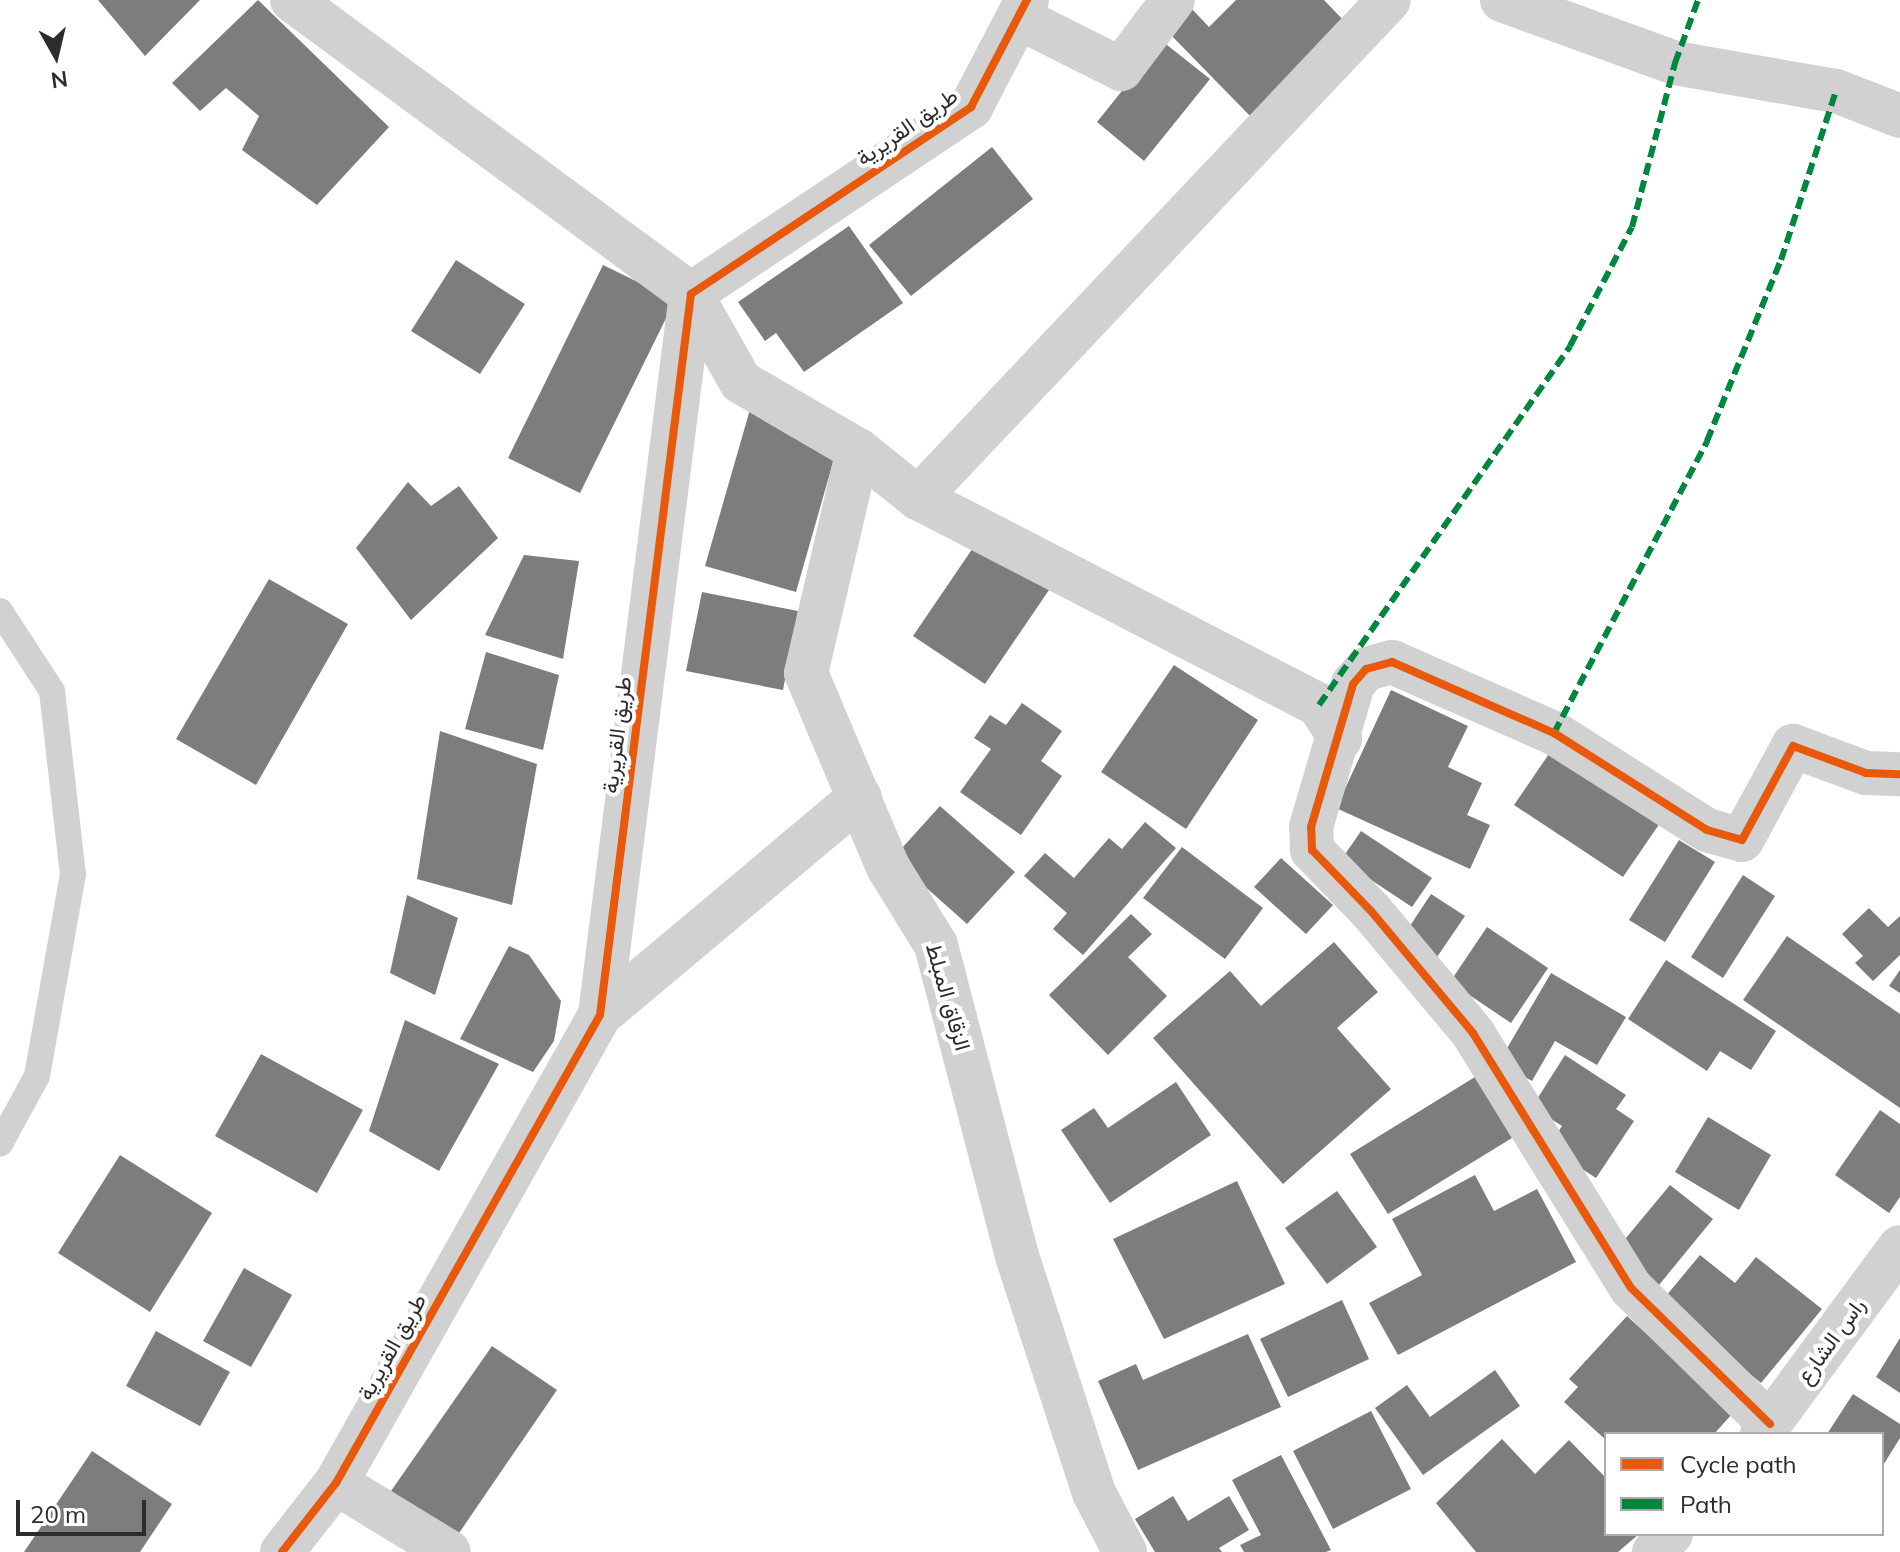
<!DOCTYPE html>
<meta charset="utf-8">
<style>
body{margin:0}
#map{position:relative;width:1900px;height:1552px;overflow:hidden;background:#fff;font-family:Mulish,Vazirmatn,sans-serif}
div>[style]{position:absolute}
.building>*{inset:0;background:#7d7d7d}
.service>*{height:26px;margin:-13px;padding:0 13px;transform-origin:13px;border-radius:13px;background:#d1d1d1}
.minor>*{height:44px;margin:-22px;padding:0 22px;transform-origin:22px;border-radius:22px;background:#d1d1d1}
.tertiary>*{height:44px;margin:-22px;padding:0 22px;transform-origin:22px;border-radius:22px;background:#d1d1d1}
.quiet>*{height:6px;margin-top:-3px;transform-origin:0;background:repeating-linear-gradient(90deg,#00873e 0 12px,transparent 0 18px)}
.cycleway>*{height:8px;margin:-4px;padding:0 4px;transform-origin:4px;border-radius:4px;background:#e8590c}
span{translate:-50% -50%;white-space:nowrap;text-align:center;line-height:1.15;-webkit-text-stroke:8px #fff;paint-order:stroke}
.street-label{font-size:22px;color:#2c2c2c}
.legend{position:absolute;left:1604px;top:1432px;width:280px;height:104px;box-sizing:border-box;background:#fff;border:2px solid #ababab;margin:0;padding:10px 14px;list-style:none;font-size:24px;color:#2c2c2c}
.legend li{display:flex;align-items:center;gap:16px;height:40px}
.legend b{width:40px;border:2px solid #ababab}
.north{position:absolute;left:16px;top:16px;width:80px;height:80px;-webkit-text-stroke:6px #fff;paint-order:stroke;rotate:172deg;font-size:22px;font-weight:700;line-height:32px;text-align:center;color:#2c2c2c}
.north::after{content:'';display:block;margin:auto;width:28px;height:36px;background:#2c2c2c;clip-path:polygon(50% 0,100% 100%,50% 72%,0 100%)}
.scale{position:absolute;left:16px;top:1500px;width:130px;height:36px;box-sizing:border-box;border:4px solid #2c2c2c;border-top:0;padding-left:10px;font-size:24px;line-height:28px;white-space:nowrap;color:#2c2c2c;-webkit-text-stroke:6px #fff;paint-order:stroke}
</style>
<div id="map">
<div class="building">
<div style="clip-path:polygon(98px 0,200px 0,145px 56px)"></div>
<div style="clip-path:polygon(258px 0,389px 127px,317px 205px,242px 150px,259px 116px,226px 88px,200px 111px,172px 83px)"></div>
<div style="clip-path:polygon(1236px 0,1324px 0,1349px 26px,1253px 119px,1168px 32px,1192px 9px,1209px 27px)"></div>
<div style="clip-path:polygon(1162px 41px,1210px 79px,1144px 161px,1097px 122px)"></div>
<div style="clip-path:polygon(992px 147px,1033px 199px,911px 296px,869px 245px)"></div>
<div style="clip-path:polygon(849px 226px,903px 303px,804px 372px,776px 333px,765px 341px,738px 302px)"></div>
<div style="clip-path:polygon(456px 260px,525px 304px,480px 374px,411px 331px)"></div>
<div style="clip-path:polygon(603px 265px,675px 300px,580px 493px,508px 458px)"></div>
<div style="clip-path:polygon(755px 392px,836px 452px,796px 592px,705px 566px)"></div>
<div style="clip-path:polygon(408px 482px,431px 506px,459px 486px,498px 538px,411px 620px,356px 548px)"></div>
<div style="clip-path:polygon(979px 539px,1051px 587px,985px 684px,913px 636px)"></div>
<div style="clip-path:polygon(524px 555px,579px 561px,563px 659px,485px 635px)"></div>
<div style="clip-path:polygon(269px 579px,348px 624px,256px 785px,176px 739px)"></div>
<div style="clip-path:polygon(702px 592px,798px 611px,783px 690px,686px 671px)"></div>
<div style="clip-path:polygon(486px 652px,559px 675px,543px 750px,465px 729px)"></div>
<div style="clip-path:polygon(1174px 665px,1258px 720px,1186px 829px,1101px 772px)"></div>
<div style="clip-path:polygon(1391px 690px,1468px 726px,1448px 767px,1482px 783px,1467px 815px,1490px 825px,1470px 869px,1336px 808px)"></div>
<div style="clip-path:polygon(1022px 703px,1062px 731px,1041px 761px,1062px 776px,1021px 835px,960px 792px,991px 749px,974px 738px,990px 715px,1006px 725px)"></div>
<div style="clip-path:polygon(440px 731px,537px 764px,512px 905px,417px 879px)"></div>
<div style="clip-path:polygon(1553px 748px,1662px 820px,1623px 877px,1514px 805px)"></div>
<div style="clip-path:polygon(940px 806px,1015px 872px,967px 924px,893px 858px)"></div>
<div style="clip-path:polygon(1145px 822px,1176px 848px,1083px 955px,1053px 929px,1067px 913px,1024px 876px,1045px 853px,1074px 878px,1109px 838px,1122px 849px)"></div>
<div style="clip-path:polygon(1361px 831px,1432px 878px,1412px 907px,1341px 860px)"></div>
<div style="clip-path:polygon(1679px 840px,1715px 862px,1665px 942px,1629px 920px)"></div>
<div style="clip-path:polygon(1182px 847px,1263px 908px,1225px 959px,1143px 898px)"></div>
<div style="clip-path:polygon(1281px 858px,1333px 905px,1306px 934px,1254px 887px)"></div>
<div style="clip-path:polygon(1743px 875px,1775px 896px,1723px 978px,1691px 957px)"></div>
<div style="clip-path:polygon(1431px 894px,1465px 916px,1437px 957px,1404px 935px)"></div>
<div style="clip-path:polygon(407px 895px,458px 918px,435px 995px,390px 973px)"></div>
<div style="clip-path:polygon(1869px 908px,1888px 927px,1900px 916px,1900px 955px,1873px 981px,1855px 963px,1863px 956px,1842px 934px)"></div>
<div style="clip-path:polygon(1131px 914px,1152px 934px,1128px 957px,1167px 996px,1108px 1055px,1049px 995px)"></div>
<div style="clip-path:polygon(1487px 927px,1548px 968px,1511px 1023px,1450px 982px)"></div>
<div style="clip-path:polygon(1787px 936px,1900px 1014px,1900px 1108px,1743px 1000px)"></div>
<div style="clip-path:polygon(1334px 942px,1378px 992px,1337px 1028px,1391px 1089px,1283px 1184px,1153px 1038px,1230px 971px,1261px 1006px)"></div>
<div style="clip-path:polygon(509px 946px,529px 955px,561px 1001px,554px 1041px,533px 1072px,460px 1039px)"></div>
<div style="clip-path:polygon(1666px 960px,1776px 1031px,1751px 1070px,1720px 1051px,1707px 1071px,1628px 1019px)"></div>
<div style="clip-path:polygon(1900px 970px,1900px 993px,1889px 986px)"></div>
<div style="clip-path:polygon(1551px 973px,1626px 1017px,1597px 1065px,1555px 1041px,1532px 1081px,1499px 1062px)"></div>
<div style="clip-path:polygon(405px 1020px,499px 1064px,439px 1171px,369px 1131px)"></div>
<div style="clip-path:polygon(261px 1054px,363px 1110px,317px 1193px,215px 1136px)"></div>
<div style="clip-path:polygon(1565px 1055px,1626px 1095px,1616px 1109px,1634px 1121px,1596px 1178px,1548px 1147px,1562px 1126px,1532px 1107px)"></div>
<div style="clip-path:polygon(1475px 1077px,1512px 1138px,1388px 1214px,1350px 1154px)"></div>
<div style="clip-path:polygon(1176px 1082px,1211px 1135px,1110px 1203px,1061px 1130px,1094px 1108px,1108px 1128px)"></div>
<div style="clip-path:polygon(1880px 1110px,1900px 1124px,1900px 1197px,1889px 1213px,1835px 1175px)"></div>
<div style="clip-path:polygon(1708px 1117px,1771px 1155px,1739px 1210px,1675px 1172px)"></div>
<div style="clip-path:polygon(120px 1155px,212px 1213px,150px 1312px,58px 1253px)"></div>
<div style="clip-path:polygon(1475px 1175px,1494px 1211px,1537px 1189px,1576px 1262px,1398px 1355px,1369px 1303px,1422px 1275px,1392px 1219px)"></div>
<div style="clip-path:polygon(1237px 1181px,1285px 1284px,1164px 1339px,1113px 1239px)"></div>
<div style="clip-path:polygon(1670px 1185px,1713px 1219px,1659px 1285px,1616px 1250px)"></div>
<div style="clip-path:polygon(1337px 1191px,1377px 1247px,1327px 1284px,1285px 1228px)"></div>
<div style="clip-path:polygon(1700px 1255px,1735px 1283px,1756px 1257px,1822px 1309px,1761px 1383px,1661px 1302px)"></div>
<div style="clip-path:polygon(244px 1268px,292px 1295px,251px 1367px,203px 1341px)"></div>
<div style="clip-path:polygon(1342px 1300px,1369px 1359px,1288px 1397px,1260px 1339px)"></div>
<div style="clip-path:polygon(1627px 1316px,1733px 1413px,1714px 1434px,1606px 1434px,1606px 1440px,1564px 1402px,1578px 1387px,1569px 1379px)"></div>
<div style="clip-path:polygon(156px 1331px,230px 1372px,200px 1426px,126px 1386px)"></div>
<div style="clip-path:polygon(1248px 1334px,1281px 1407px,1138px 1470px,1098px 1381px,1136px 1364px,1143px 1380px)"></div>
<div style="clip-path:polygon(1900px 1338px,1900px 1393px,1876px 1377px)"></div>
<div style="clip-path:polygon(492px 1346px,557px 1390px,457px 1536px,391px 1491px)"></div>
<div style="clip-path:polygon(1495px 1370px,1520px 1406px,1423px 1475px,1375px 1408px,1407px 1385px,1430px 1417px)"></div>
<div style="clip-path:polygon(1853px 1394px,1900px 1424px,1900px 1438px,1882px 1467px,1882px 1434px,1827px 1434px)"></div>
<div style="clip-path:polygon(1371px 1411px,1411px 1489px,1333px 1529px,1293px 1451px)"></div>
<div style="clip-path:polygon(1502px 1439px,1535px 1474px,1569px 1440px,1606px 1478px,1606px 1534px,1639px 1534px,1618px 1552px,1476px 1552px,1436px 1503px)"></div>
<div style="clip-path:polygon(92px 1451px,172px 1504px,140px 1552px,24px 1552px)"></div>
<div style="clip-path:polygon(1281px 1455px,1331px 1550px,1326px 1552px,1244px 1552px,1240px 1545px,1261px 1535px,1232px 1480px)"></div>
<div style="clip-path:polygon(1173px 1496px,1188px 1521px,1229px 1496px,1249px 1530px,1219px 1548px,1222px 1552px,1155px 1552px,1135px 1519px)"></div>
</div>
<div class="service">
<div style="left:0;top:611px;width:95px;rotate:57deg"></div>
<div style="left:52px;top:691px;width:184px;rotate:83.5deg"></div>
<div style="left:73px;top:874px;width:205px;rotate:100.1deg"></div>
<div style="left:37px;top:1076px;width:77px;rotate:118.6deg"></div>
</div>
<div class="minor">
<div style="left:292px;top:0;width:496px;rotate:36.4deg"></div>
<div style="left:691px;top:294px;width:101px;rotate:60.4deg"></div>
<div style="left:741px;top:382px;width:135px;rotate:30.2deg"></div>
<div style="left:858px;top:450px;width:77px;rotate:38.7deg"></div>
<div style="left:918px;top:498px;width:451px;rotate:27.3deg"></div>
<div style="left:1319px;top:705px;width:40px;rotate:58deg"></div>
<div style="left:1502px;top:0;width:184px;rotate:20deg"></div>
<div style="left:1675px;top:63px;width:163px;rotate:9.9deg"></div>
<div style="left:1836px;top:91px;width:69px;rotate:21.3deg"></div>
<div style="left:1021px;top:19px;width:112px;rotate:26.6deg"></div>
<div style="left:1121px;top:69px;width:86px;rotate:-53deg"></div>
<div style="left:858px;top:450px;width:229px;rotate:103.1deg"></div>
<div style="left:806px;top:673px;width:211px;rotate:67.1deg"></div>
<div style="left:888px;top:867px;width:92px;rotate:58.4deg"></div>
<div style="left:936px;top:945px;width:325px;rotate:75.4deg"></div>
<div style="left:1018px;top:1259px;width:246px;rotate:72deg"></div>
<div style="left:1094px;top:1493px;width:67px;rotate:62.3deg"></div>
<div style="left:918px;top:498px;width:685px;rotate:-46.6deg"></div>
<div style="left:600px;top:1015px;width:339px;rotate:-40deg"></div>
<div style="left:1770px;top:1424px;width:194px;rotate:-135.6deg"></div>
<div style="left:1631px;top:1288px;width:300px;rotate:-121.8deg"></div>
<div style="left:1473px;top:1033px;width:160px;rotate:-129.9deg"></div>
<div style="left:1370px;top:910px;width:83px;rotate:-134deg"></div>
<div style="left:1312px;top:850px;width:23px;rotate:-92deg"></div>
<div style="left:1311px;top:827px;width:149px;rotate:-73.6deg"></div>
<div style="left:1353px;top:684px;width:20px;rotate:-49deg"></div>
<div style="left:1366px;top:669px;width:27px;rotate:-15deg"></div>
<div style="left:1392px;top:662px;width:177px;rotate:23.7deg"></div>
<div style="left:1554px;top:733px;width:181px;rotate:32.4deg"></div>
<div style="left:1707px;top:830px;width:36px;rotate:16deg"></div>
<div style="left:1742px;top:840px;width:107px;rotate:-61.5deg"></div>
<div style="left:1793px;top:746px;width:78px;rotate:20.3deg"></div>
<div style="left:1866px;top:773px;width:34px;rotate:2deg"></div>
<div style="left:336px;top:1483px;width:132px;rotate:31.4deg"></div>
</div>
<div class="tertiary">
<div style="left:1762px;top:1434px;width:232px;rotate:-53.6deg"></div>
<div style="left:282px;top:1552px;width:88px;rotate:-52deg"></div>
<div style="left:336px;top:1483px;width:537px;rotate:-60.57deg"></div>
<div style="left:600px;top:1015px;width:727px;rotate:-82.81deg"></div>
<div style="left:691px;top:294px;width:337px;rotate:-33.7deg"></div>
<div style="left:971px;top:107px;width:121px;rotate:-62.4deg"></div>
<div style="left:1654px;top:1552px;width:25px;rotate:-47deg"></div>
</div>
<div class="quiet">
<div style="left:1319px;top:705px;width:438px;rotate:-55deg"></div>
<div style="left:1570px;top:346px;width:134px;rotate:-62.5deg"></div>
<div style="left:1632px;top:227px;width:170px;rotate:-75.3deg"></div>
<div style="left:1675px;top:63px;width:67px;rotate:-69.9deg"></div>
<div style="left:1554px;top:733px;width:330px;rotate:-62.3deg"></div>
<div style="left:1707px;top:441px;width:196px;rotate:-67.8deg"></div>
<div style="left:1781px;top:260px;width:178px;rotate:-72deg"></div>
</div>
<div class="cycleway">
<div style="left:1770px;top:1424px;width:194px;rotate:-135.6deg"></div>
<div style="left:1631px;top:1288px;width:300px;rotate:-121.8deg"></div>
<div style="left:1473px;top:1033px;width:160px;rotate:-129.9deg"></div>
<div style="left:1370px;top:910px;width:83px;rotate:-134deg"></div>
<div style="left:1312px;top:850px;width:23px;rotate:-92deg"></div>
<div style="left:1311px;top:827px;width:149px;rotate:-73.6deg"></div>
<div style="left:1353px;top:684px;width:20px;rotate:-49deg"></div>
<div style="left:1366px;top:669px;width:27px;rotate:-15deg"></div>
<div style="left:1392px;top:662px;width:177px;rotate:23.7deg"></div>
<div style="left:1554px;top:733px;width:181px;rotate:32.4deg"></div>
<div style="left:1707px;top:830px;width:36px;rotate:16deg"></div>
<div style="left:1742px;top:840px;width:107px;rotate:-61.5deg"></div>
<div style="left:1793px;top:746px;width:78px;rotate:20.3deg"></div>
<div style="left:1866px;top:773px;width:34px;rotate:2deg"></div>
<div style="left:282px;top:1552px;width:88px;rotate:-52deg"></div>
<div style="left:336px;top:1483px;width:537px;rotate:-60.57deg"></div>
<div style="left:600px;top:1015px;width:727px;rotate:-82.81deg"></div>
<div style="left:691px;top:294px;width:337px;rotate:-33.7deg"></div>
<div style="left:971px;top:107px;width:121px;rotate:-62.4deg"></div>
</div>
<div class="street-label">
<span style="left:907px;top:127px;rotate:-35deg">طريق القريرية</span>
<span style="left:617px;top:735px;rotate:-83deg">طريق القريرية</span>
<span style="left:948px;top:997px;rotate:74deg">الزقاق المبلط</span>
<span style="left:1831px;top:1341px;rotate:-54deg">راس الشارع</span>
<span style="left:392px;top:1347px;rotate:-61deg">طريق القريرية</span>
</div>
<ul class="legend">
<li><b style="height:10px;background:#e8590c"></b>Cycle path</li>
<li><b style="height:10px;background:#00873e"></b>Path</li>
</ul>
<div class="north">N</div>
<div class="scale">20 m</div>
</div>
